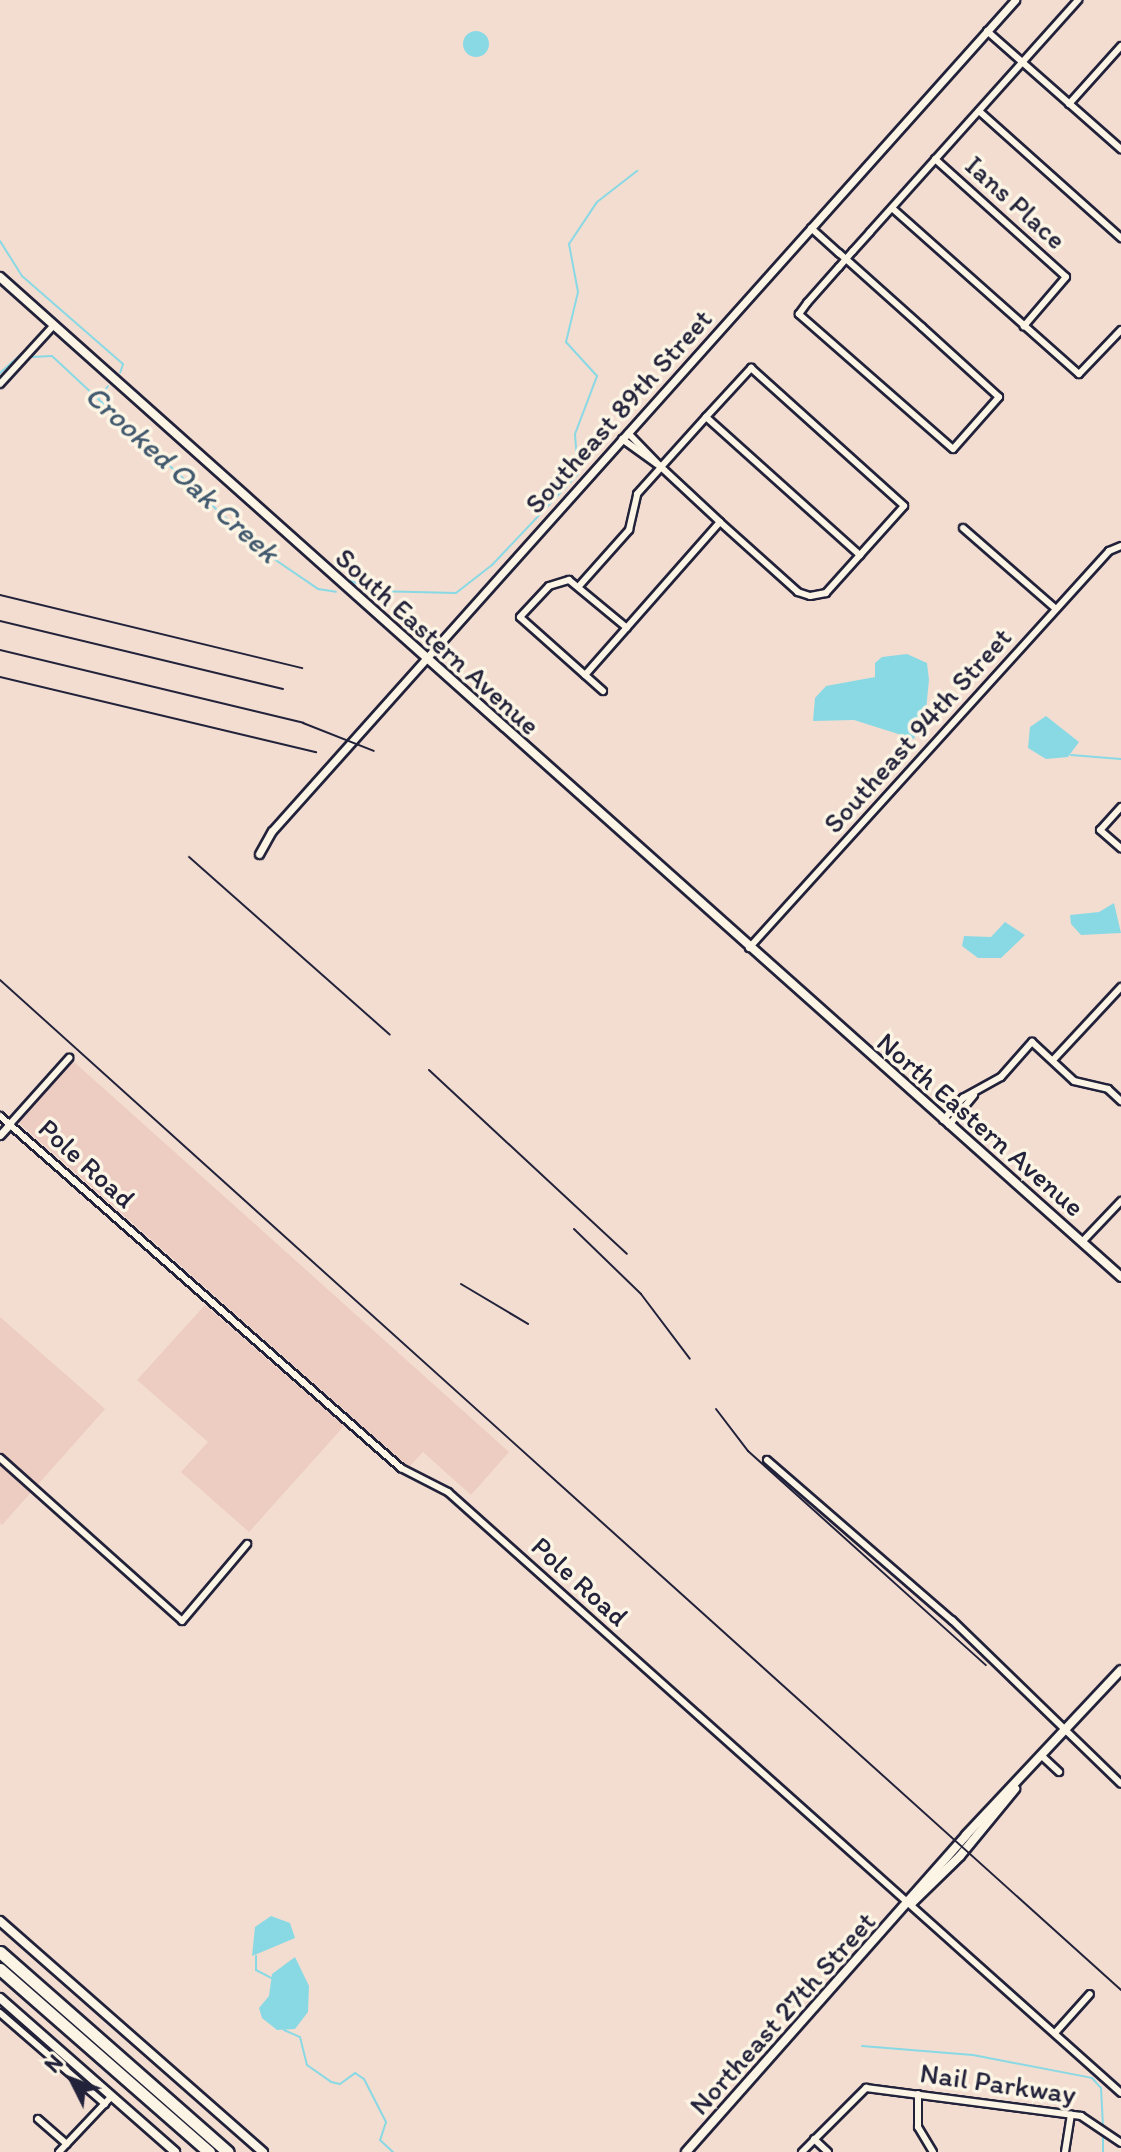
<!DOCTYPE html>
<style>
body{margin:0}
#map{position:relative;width:1121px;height:2152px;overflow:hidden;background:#f3ddd0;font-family:Itim,sans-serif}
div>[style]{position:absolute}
.built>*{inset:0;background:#edccc1}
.water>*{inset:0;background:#89d9e5}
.round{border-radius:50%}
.stream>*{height:2px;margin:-1px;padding:0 1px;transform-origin:1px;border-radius:1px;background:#89d9e5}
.roads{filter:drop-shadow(2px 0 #22223b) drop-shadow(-2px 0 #22223b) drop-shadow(0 2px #22223b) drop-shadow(0 -2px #22223b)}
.minor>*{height:6px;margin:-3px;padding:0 3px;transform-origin:3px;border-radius:3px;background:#fcf5e5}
.tertiary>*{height:7px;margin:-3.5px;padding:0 3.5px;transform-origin:3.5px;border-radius:3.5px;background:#fcf5e5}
.secondary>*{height:8px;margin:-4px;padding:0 4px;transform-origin:4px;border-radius:4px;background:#fcf5e5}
.motorway>*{height:11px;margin:-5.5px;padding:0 5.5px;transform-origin:5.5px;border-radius:5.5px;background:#fcf5e5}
.rail>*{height:2px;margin:-1px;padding:0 1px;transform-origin:1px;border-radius:1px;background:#22223b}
span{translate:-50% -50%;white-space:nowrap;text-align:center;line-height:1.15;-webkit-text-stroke:7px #fcf5e5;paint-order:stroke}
.street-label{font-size:28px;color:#22223b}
.water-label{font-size:30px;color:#41596e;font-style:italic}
.north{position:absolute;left:32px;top:2040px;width:80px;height:80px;-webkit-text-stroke:6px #fcf5e5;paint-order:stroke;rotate:312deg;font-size:22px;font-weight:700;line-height:32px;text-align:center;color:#22223b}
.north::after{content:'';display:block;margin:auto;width:28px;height:36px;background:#22223b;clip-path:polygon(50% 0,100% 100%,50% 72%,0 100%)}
</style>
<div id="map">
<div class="built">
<div style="clip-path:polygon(73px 1061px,509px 1452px,471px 1495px,423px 1452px,409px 1467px,18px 1122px)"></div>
<div style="clip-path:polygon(205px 1305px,344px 1426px,249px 1532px,181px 1472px,208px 1442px,137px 1380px)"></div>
<div style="clip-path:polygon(0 1317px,105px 1409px,2px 1525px,0 1523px)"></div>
</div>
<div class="water">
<div class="round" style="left:463px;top:31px;width:26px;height:26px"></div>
<div style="clip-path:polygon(907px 654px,927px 663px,929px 680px,926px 710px,914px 739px,854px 720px,813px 721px,815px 698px,826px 686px,875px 677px,875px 663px,882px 657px)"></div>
<div style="clip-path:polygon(1046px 716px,1079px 742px,1068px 757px,1046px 759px,1028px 748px,1030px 727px)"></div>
<div style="clip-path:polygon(1114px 903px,1121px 933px,1081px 935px,1071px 924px,1070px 915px,1099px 912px)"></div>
<div style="clip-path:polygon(1005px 922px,1025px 935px,1001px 958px,978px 958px,962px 946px,964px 936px,991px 937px)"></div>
<div style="clip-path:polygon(271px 1916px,290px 1923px,295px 1938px,252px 1956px,255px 1927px)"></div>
<div style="clip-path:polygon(295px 1957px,309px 1986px,308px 2012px,295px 2029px,277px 2030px,262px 2018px,259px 2008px,269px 1996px,272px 1974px)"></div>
</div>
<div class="stream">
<div style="left:0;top:241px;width:41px;rotate:57.8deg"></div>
<div style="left:22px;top:276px;width:134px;rotate:41.1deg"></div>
<div style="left:123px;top:364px;width:9px;rotate:108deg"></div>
<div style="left:31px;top:357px;width:21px;rotate:-3deg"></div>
<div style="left:52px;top:356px;width:282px;rotate:43deg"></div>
<div style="left:258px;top:548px;width:73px;rotate:34.3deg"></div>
<div style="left:318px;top:589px;width:18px;rotate:9deg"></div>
<div style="left:0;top:373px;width:30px;rotate:-42deg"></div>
<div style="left:99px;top:398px;width:15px;rotate:-53deg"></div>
<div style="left:347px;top:579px;width:29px;rotate:25deg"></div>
<div style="left:373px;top:591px;width:83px;rotate:1.4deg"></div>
<div style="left:456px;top:593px;width:46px;rotate:-37.9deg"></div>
<div style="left:492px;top:565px;width:125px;rotate:-46.6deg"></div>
<div style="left:578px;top:474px;width:40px;rotate:-94.3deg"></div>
<div style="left:575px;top:434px;width:62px;rotate:-69.2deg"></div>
<div style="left:597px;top:376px;width:46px;rotate:-132.4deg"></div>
<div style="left:566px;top:342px;width:51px;rotate:-76.5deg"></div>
<div style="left:578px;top:292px;width:49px;rotate:-100.6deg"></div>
<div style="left:569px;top:244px;width:50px;rotate:-56.3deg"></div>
<div style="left:597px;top:202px;width:51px;rotate:-37.8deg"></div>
<div style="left:1071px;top:755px;width:50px;rotate:4.6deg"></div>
<div style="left:256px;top:1956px;width:14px;rotate:90deg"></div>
<div style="left:256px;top:1970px;width:17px;rotate:28deg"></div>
<div style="left:284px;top:2030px;width:17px;rotate:24deg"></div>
<div style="left:300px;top:2037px;width:29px;rotate:76deg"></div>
<div style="left:307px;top:2065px;width:29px;rotate:35deg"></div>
<div style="left:331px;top:2082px;width:9px;rotate:13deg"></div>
<div style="left:340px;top:2084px;width:19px;rotate:-36deg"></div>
<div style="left:355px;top:2073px;width:11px;rotate:34deg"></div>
<div style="left:364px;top:2079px;width:48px;rotate:62.9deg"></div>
<div style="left:386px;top:2122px;width:19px;rotate:108deg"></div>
<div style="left:380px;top:2140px;width:18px;rotate:43deg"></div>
<div style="left:862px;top:2046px;width:111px;rotate:4.6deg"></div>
<div style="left:973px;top:2055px;width:121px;rotate:10.9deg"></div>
<div style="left:1092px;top:2078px;width:13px;rotate:48deg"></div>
<div style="left:1101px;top:2088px;width:38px;rotate:87deg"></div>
<div style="left:1103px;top:2133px;width:19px;rotate:90deg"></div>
</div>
<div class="roads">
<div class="minor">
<div style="left:987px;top:31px;width:179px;rotate:41.4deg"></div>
<div style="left:1069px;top:104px;width:78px;rotate:-48.1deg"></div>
<div style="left:979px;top:111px;width:191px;rotate:41.8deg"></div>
<div style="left:935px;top:159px;width:176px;rotate:42deg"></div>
<div style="left:1066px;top:277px;width:65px;rotate:130.6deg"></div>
<div style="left:892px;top:208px;width:250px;rotate:41.6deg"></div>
<div style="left:1079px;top:374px;width:61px;rotate:-46.3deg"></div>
<div style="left:811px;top:228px;width:38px;rotate:42deg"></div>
<div style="left:839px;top:253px;width:9px;rotate:41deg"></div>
<div style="left:846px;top:259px;width:102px;rotate:41.8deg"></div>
<div style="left:922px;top:327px;width:104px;rotate:42.3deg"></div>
<div style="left:999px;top:397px;width:69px;rotate:131.5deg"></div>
<div style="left:953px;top:449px;width:205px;rotate:-138.8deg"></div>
<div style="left:799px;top:314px;width:14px;rotate:-54deg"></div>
<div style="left:807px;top:303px;width:48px;rotate:-48.4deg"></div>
<div style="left:839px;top:267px;width:21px;rotate:-49deg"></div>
<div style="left:853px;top:251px;width:25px;rotate:-48deg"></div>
<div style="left:870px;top:232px;width:312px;rotate:-48.1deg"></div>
<div style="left:0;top:384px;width:80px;rotate:-47.5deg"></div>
<div style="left:706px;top:417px;width:207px;rotate:41.9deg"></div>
<div style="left:622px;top:439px;width:48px;rotate:35.7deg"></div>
<div style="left:963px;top:528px;width:123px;rotate:41.1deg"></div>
<div style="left:580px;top:585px;width:74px;rotate:-48.3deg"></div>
<div style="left:629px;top:530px;width:37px;rotate:-77deg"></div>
<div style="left:637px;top:494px;width:36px;rotate:-48deg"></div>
<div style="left:661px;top:467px;width:67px;rotate:-48deg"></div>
<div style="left:706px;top:417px;width:67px;rotate:-47.4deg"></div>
<div style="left:751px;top:368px;width:206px;rotate:42deg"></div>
<div style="left:904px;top:506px;width:117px;rotate:131.9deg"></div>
<div style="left:826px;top:593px;width:16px;rotate:169deg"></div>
<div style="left:810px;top:596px;width:13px;rotate:-162deg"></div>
<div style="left:798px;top:592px;width:105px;rotate:-138.1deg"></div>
<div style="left:720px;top:522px;width:81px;rotate:-137deg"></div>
<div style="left:661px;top:467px;width:47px;rotate:-134.1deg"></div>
<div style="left:585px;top:675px;width:204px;rotate:-48.6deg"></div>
<div style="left:603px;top:691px;width:111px;rotate:-138.3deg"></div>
<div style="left:520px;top:617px;width:42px;rotate:-46.9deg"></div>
<div style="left:549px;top:586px;width:21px;rotate:-17deg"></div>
<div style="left:569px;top:580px;width:75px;rotate:39.6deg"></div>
<div style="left:1121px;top:807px;width:31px;rotate:132deg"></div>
<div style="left:1100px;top:830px;width:28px;rotate:41deg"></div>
<div style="left:749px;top:948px;width:536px;rotate:-47.8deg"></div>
<div style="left:1109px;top:551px;width:13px;rotate:-23deg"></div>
<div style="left:1053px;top:1060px;width:100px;rotate:-47deg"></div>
<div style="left:0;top:1116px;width:534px;rotate:41.28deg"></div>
<div style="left:401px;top:1468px;width:53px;rotate:27.1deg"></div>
<div style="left:448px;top:1492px;width:902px;rotate:41.77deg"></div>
<div style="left:943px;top:1120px;width:30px;rotate:-48deg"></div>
<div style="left:963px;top:1098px;width:43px;rotate:-28.9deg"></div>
<div style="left:1001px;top:1077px;width:47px;rotate:-48.5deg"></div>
<div style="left:1032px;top:1042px;width:57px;rotate:42.9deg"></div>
<div style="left:1074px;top:1081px;width:35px;rotate:13deg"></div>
<div style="left:1108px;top:1089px;width:18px;rotate:43deg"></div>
<div style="left:10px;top:1124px;width:89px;rotate:-48.2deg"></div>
<div style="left:949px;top:1125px;width:39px;rotate:-50deg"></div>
<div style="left:1082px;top:1242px;width:57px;rotate:-46.4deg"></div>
<div style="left:0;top:1458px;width:244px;rotate:41.8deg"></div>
<div style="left:182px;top:1621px;width:101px;rotate:-49.8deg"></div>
<div style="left:767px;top:1460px;width:245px;rotate:40.9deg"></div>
<div style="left:952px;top:1620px;width:235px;rotate:44.1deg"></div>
<div style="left:1043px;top:1757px;width:22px;rotate:43deg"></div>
<div style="left:0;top:2013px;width:139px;rotate:40.9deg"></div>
<div style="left:1055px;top:2033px;width:52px;rotate:-48.1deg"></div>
<div style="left:918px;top:2094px;width:33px;rotate:90deg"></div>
<div style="left:918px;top:2127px;width:29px;rotate:59deg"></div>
<div style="left:38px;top:2119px;width:38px;rotate:41deg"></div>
<div style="left:814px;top:2139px;width:19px;rotate:43deg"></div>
<div style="left:59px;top:2152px;width:77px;rotate:-46.6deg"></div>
<div style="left:802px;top:2152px;width:91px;rotate:-45deg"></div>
<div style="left:866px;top:2088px;width:217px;rotate:7.4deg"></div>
<div style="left:1081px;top:2116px;width:48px;rotate:34deg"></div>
<div style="left:1065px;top:2152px;width:38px;rotate:-81deg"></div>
</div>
<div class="tertiary">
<div style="left:259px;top:854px;width:26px;rotate:-61deg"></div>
<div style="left:272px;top:831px;width:1115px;rotate:-48.2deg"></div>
<div style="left:0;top:1135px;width:15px;rotate:-48deg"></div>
</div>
<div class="secondary">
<div style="left:0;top:277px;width:1502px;rotate:41.73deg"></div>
<div style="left:912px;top:1903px;width:67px;rotate:-44.4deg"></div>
<div style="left:960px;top:1856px;width:87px;rotate:-50.6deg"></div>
<div style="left:0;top:1921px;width:350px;rotate:41.3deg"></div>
<div style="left:0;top:1998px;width:233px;rotate:41.3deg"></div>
<div style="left:686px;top:2152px;width:423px;rotate:-48.5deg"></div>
<div style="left:966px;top:1835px;width:226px;rotate:-46.8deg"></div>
</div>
<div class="motorway">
<div style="left:0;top:1952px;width:303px;rotate:41.3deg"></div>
<div style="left:0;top:1969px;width:278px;rotate:41.2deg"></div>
</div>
</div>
<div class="rail">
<div style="left:0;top:595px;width:311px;rotate:13.6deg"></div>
<div style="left:0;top:621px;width:291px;rotate:13.5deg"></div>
<div style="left:0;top:650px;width:312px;rotate:13.5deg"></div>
<div style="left:303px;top:723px;width:76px;rotate:21.5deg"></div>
<div style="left:0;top:677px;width:325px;rotate:13.4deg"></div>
<div style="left:189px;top:857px;width:268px;rotate:41.5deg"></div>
<div style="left:0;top:980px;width:1509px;rotate:42.02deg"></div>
<div style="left:429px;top:1070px;width:270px;rotate:42.9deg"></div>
<div style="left:574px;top:1229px;width:93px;rotate:44.1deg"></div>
<div style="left:641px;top:1294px;width:81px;rotate:53deg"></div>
<div style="left:461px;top:1284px;width:78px;rotate:30.8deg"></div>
<div style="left:716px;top:1409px;width:53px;rotate:52.7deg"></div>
<div style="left:748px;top:1451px;width:320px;rotate:42deg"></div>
</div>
<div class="street-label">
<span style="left:1016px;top:202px;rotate:42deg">Ians Place</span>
<span style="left:618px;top:411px;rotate:-48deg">Southeast 89th Street</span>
<span style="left:438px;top:641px;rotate:42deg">South Eastern Avenue</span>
<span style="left:917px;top:730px;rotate:-48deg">Southeast 94th Street</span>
<span style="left:981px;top:1124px;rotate:41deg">North Eastern Avenue</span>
<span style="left:87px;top:1163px;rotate:42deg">Pole Road</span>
<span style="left:580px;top:1581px;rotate:42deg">Pole Road</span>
<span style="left:782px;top:2013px;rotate:-48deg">Northeast 27th Street</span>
<span style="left:998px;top:2083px;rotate:8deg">Nail Parkway</span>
</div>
<div class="water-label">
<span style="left:182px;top:474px;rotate:42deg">Crooked Oak Creek</span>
</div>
<div class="north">N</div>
</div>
